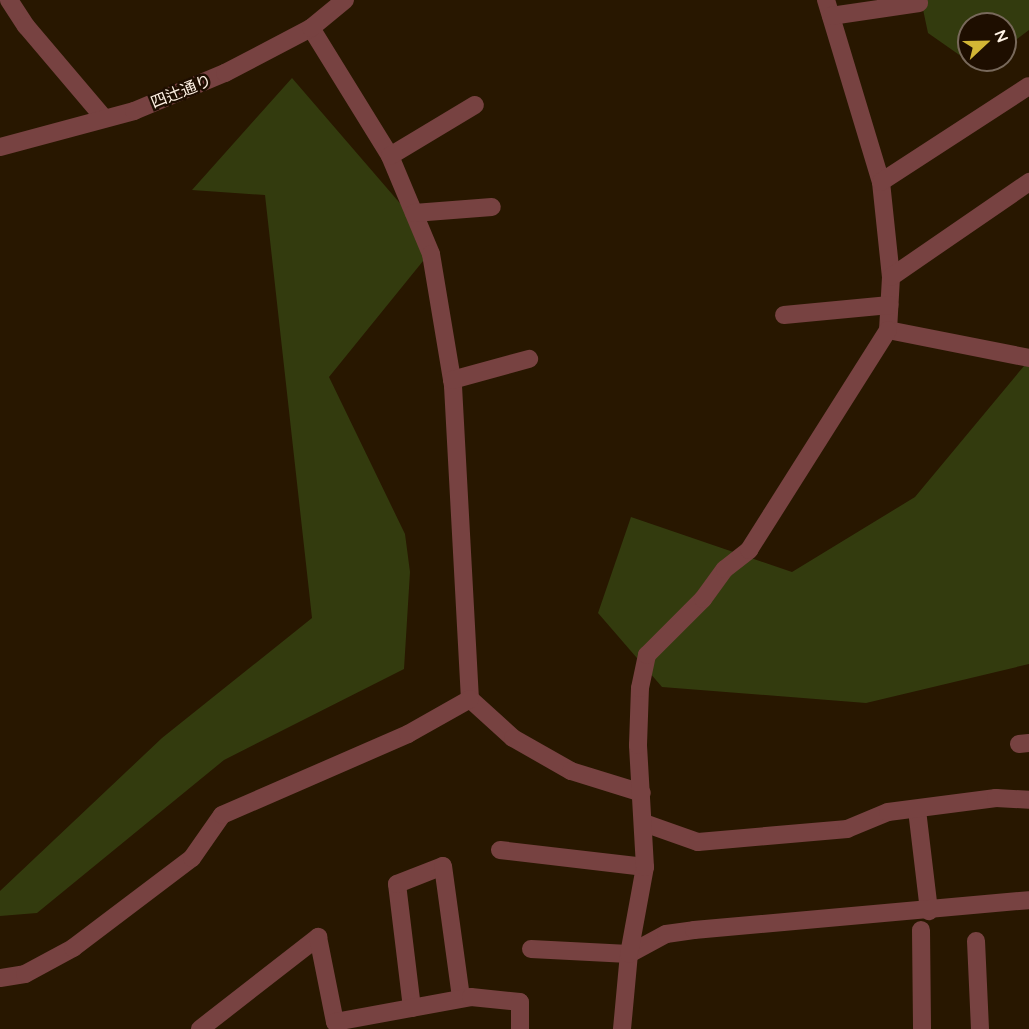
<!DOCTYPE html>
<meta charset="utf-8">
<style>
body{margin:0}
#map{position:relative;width:1029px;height:1029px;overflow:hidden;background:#281700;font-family:Quicksand,"Noto Sans JP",sans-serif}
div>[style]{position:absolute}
.green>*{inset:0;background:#333b0e}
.minor>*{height:18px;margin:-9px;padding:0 9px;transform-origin:9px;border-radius:9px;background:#774241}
span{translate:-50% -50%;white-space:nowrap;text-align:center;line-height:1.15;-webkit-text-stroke:5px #1e0e00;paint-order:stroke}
.street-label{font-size:16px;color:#fef1e3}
.north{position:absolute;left:957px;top:12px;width:60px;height:60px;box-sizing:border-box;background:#1e0e00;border:2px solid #78695b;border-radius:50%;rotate:68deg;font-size:16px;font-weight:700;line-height:24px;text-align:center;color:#fef1e3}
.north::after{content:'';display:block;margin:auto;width:21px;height:27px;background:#d3b635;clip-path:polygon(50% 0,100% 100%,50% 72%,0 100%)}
</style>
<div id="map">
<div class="green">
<div style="clip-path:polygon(921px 0,1029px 0,1029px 30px,1005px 48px,1005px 24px,969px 24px,969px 60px,989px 60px,978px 68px,928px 33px)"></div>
<div style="clip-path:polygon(292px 78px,436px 245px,329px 377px,405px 534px,410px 572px,404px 669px,224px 760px,37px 913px,0 916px,0 891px,162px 738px,312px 618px,265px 195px,192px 190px)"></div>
<div style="clip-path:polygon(1029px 360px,1029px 664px,866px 703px,662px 687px,598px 613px,631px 517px,792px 572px,915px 497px)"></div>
</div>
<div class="minor">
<div style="left:9px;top:0;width:31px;rotate:57deg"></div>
<div style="left:26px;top:26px;width:121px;rotate:49.7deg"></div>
<div style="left:826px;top:0;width:190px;rotate:73.2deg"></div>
<div style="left:881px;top:182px;width:96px;rotate:84deg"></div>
<div style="left:891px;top:277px;width:53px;rotate:93.2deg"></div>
<div style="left:888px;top:330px;width:144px;rotate:11.2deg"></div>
<div style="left:831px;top:16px;width:89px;rotate:-8.4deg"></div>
<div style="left:311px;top:28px;width:150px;rotate:58.3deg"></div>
<div style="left:390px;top:156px;width:106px;rotate:67.3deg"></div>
<div style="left:431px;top:254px;width:134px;rotate:80.5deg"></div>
<div style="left:453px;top:386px;width:313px;rotate:86.9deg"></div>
<div style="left:470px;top:699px;width:58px;rotate:42.2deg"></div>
<div style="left:513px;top:738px;width:67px;rotate:29.6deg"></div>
<div style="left:571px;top:771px;width:74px;rotate:17.2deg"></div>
<div style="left:0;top:147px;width:139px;rotate:-15deg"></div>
<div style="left:134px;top:111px;width:99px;rotate:-22.7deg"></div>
<div style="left:225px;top:73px;width:97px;rotate:-27.6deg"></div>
<div style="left:311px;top:28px;width:44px;rotate:-39.5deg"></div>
<div style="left:390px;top:156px;width:99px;rotate:-31deg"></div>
<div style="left:881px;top:182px;width:176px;rotate:-33deg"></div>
<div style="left:414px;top:213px;width:78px;rotate:-4.4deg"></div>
<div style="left:891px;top:277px;width:168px;rotate:-34.5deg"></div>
<div style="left:784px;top:315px;width:106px;rotate:-5.4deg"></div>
<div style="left:452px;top:380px;width:80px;rotate:-15.3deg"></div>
<div style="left:1019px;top:744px;width:10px;rotate:-6deg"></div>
<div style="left:917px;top:810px;width:102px;rotate:83.2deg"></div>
<div style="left:644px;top:823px;width:57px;rotate:19.4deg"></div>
<div style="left:698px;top:842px;width:150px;rotate:-5deg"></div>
<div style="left:847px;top:829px;width:44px;rotate:-22.5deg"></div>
<div style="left:888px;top:812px;width:109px;rotate:-7.4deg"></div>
<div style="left:996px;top:798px;width:33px;rotate:3deg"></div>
<div style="left:500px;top:850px;width:146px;rotate:6.7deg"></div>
<div style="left:921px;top:930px;width:99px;rotate:89.4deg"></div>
<div style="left:976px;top:941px;width:88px;rotate:87.4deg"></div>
<div style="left:531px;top:949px;width:98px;rotate:2.9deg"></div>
<div style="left:629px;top:954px;width:42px;rotate:-28.4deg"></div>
<div style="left:666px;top:934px;width:28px;rotate:-8deg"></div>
<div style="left:694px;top:930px;width:336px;rotate:-5.1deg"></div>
<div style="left:0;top:978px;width:25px;rotate:-9deg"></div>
<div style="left:25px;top:974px;width:55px;rotate:-28.4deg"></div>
<div style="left:73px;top:948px;width:149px;rotate:-37.1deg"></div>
<div style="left:192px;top:858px;width:52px;rotate:-55.1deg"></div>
<div style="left:222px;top:815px;width:203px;rotate:-23.5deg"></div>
<div style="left:408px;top:734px;width:71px;rotate:-29.4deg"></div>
<div style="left:412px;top:1008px;width:125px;rotate:-96.9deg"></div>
<div style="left:397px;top:884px;width:49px;rotate:-21.4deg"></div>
<div style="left:443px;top:866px;width:133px;rotate:82.2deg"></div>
<div style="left:200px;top:1029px;width:150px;rotate:-37.9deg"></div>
<div style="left:318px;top:937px;width:87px;rotate:78.7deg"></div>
<div style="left:335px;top:1022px;width:138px;rotate:-10.4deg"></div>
<div style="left:471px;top:997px;width:49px;rotate:5.8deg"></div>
<div style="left:520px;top:1002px;width:27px;rotate:90deg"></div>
<div style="left:622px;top:1029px;width:75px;rotate:-84.7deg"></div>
<div style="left:629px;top:954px;width:88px;rotate:-79.6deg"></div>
<div style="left:645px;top:867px;width:122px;rotate:-93.3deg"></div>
<div style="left:638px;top:745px;width:57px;rotate:-88deg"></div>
<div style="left:640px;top:688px;width:34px;rotate:-78deg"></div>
<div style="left:647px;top:655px;width:79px;rotate:-45deg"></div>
<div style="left:703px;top:599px;width:37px;rotate:-54deg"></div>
<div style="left:725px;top:569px;width:31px;rotate:-38deg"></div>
<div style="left:749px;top:550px;width:260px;rotate:-57.7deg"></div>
</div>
<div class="street-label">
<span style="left:181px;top:91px;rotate:-22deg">四辻通り</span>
</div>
<div class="north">N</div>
</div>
